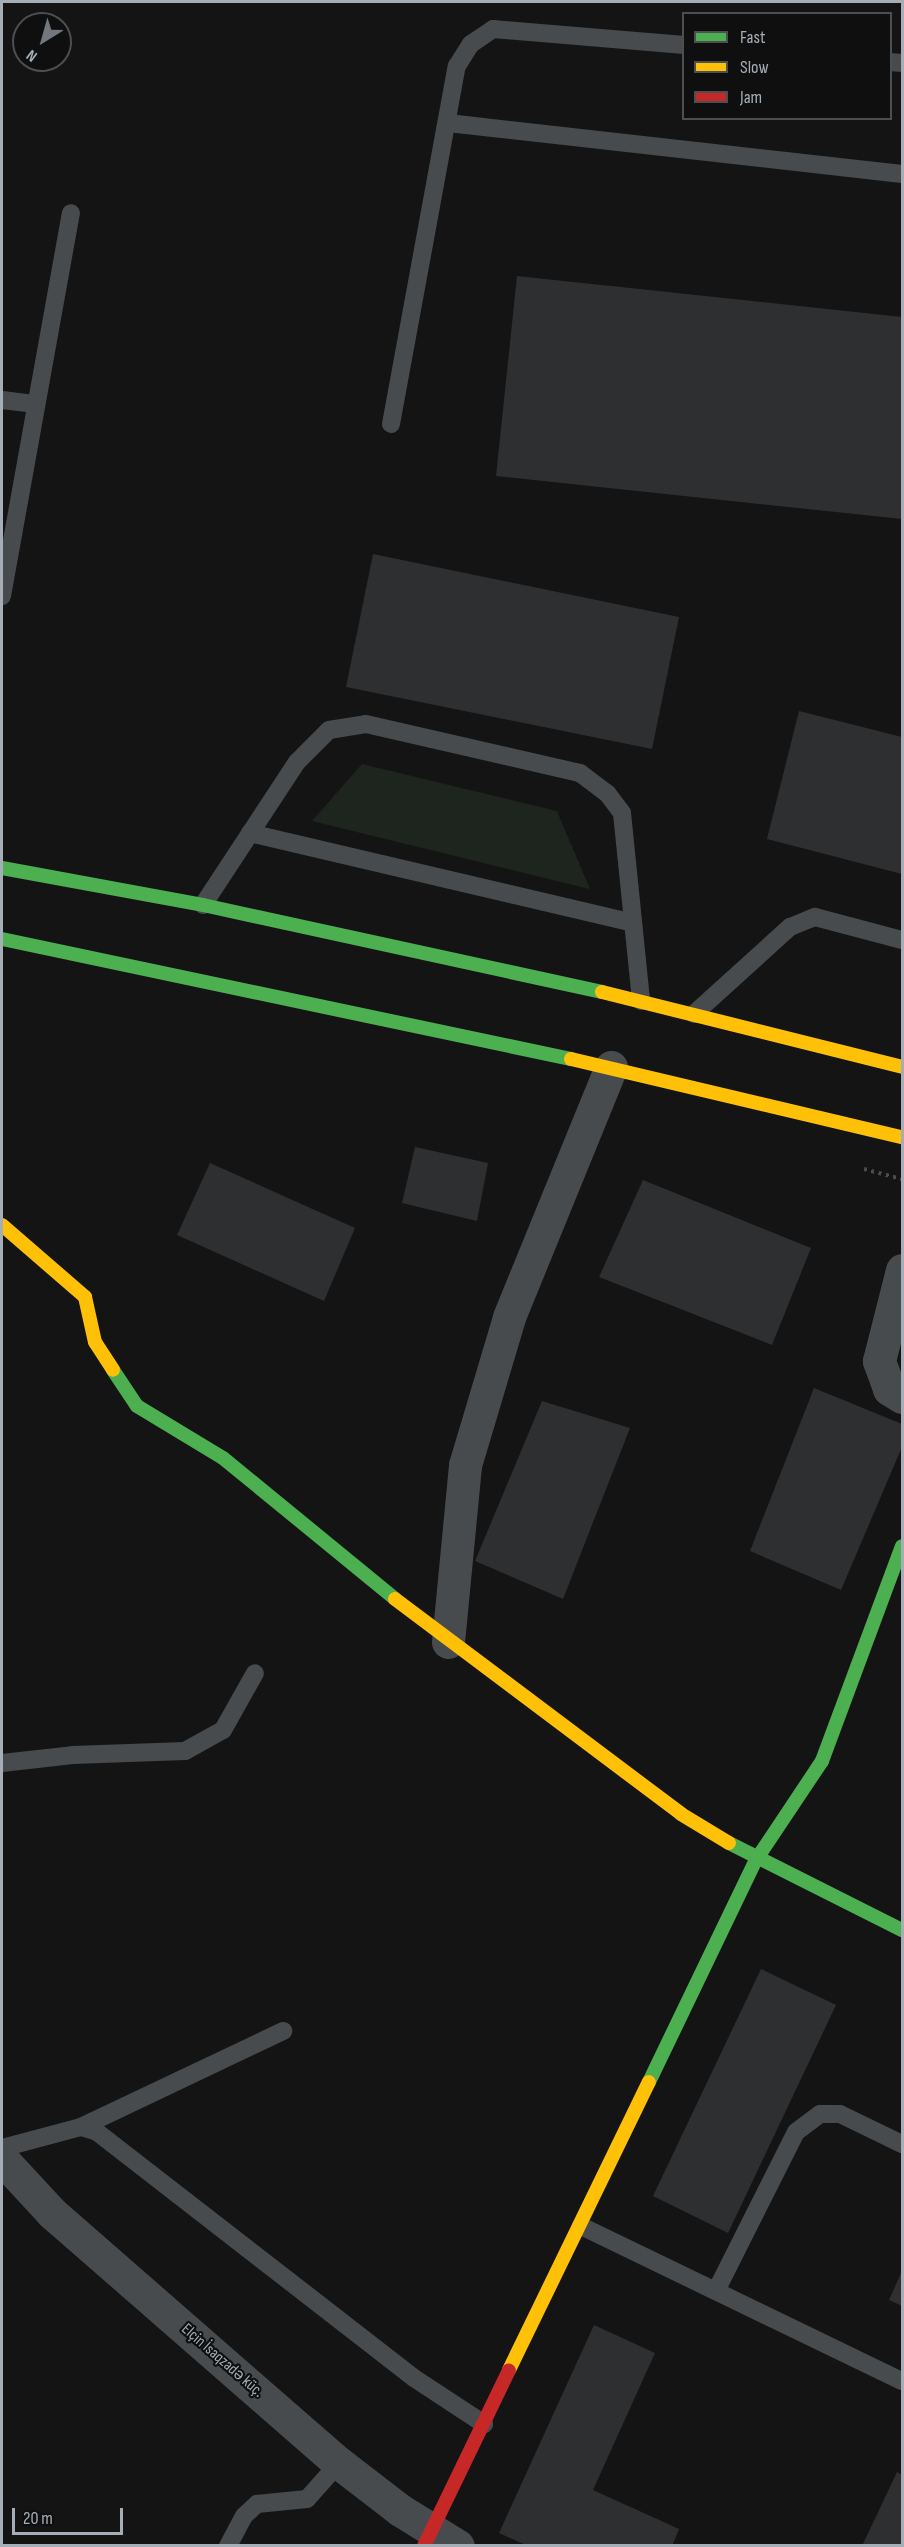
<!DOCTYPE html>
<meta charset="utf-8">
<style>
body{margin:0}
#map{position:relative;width:904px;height:2547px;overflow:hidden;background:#141415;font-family:"Sofia Sans Condensed",sans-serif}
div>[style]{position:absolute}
.green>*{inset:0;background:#1e251f}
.building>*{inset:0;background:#2e2f30}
.path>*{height:4px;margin-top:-2px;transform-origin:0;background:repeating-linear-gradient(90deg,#4a4c4f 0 3px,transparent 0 7.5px)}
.lane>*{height:18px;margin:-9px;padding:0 9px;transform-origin:9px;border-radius:9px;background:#484b4d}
.street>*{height:33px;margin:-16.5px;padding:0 16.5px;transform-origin:16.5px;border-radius:16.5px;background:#484b4d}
.fast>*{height:14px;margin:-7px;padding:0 7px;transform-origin:7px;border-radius:7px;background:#4caf50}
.slow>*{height:14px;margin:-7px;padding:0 7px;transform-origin:7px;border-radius:7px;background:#ffc107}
.jam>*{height:14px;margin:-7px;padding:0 7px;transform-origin:7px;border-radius:7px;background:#c62828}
span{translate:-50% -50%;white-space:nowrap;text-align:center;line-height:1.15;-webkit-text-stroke:4.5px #0f0f10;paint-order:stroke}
.street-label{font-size:16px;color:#a5aeb6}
.frame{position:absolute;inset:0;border:3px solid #a5aeb6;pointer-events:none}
.legend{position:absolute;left:682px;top:12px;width:210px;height:108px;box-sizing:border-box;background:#0f0f10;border:2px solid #4b4f52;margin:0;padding:8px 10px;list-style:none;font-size:18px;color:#a5aeb6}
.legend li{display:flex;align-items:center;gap:12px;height:30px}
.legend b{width:30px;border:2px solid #4b4f52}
.north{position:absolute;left:12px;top:12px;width:60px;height:60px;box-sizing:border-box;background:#0f0f10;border:2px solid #4b4f52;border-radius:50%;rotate:217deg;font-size:16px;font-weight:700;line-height:24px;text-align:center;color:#a5aeb6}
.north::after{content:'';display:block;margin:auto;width:21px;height:27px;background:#72787e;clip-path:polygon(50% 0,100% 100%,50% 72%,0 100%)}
.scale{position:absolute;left:12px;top:2508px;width:111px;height:27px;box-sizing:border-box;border:3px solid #a5aeb6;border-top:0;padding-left:8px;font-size:18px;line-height:21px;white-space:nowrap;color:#a5aeb6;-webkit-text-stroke:4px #0f0f10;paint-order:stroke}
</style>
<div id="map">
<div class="green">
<div style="clip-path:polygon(362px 764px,557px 811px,590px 889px,312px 821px)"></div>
</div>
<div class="building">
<div style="clip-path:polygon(517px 276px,902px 317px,902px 519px,496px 476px)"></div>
<div style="clip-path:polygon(373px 554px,679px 617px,652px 749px,346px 687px)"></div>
<div style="clip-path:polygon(799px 711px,902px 737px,902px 874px,767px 839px)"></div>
<div style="clip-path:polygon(415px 1147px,488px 1163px,477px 1221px,402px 1203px)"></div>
<div style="clip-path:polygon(210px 1163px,355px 1228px,324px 1301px,177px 1235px)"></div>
<div style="clip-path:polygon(643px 1180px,811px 1248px,772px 1345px,599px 1277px)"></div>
<div style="clip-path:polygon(814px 1388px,902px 1424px,902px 1447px,841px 1590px,750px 1551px)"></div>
<div style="clip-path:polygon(542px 1401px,630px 1428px,563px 1599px,475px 1561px)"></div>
<div style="clip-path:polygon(761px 1969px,836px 2005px,728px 2233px,653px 2196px)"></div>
<div style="clip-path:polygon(902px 2271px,902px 2306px,889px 2300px)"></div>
<div style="clip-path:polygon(594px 2325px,655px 2353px,593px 2490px,679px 2529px,672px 2546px,528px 2546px,499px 2533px)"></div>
<div style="clip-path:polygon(897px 2472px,902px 2475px,902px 2546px,862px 2546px)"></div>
</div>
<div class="path">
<div style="left:864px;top:1169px;width:39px;rotate:15deg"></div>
</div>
<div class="lane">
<div style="left:890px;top:62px;width:12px;rotate:5deg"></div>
<div style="left:448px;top:123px;width:457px;rotate:6.4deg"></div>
<div style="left:2px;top:400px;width:34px;rotate:7deg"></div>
<div style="left:391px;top:424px;width:364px;rotate:-79.6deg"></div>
<div style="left:457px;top:66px;width:26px;rotate:-58deg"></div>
<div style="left:471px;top:44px;width:27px;rotate:-34deg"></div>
<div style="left:493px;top:29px;width:192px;rotate:4.8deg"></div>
<div style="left:2px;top:596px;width:389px;rotate:-79.8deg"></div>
<div style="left:250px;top:833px;width:393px;rotate:13.2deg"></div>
<div style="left:203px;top:905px;width:171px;rotate:-56.7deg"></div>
<div style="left:297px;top:762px;width:45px;rotate:-45deg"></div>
<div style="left:329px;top:730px;width:37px;rotate:-9deg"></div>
<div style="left:366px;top:724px;width:220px;rotate:12.9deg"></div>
<div style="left:580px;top:773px;width:34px;rotate:37deg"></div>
<div style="left:607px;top:793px;width:25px;rotate:53deg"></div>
<div style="left:622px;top:813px;width:189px;rotate:84.2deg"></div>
<div style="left:694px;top:1014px;width:130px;rotate:-42.2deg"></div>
<div style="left:790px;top:927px;width:27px;rotate:-22deg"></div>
<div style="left:815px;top:917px;width:90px;rotate:14.8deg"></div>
<div style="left:2px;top:1763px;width:71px;rotate:-6.4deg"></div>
<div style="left:73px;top:1755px;width:112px;rotate:-2deg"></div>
<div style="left:185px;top:1751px;width:43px;rotate:-28.9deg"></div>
<div style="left:223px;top:1730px;width:65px;rotate:-60.7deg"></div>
<div style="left:81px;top:2127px;width:224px;rotate:-25.4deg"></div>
<div style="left:2px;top:2148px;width:82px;rotate:-14.9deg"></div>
<div style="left:81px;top:2127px;width:17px;rotate:17deg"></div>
<div style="left:97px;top:2132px;width:401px;rotate:37.8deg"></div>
<div style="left:414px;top:2378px;width:84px;rotate:33.3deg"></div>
<div style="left:581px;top:2226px;width:356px;rotate:25.8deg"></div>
<div style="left:716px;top:2291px;width:178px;rotate:-63.3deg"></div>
<div style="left:796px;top:2132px;width:30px;rotate:-37deg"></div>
<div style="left:820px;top:2114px;width:20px"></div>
<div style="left:840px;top:2114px;width:69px;rotate:25.8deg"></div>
<div style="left:228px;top:2546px;width:34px;rotate:-62deg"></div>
<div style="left:244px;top:2516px;width:18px;rotate:-43deg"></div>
<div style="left:257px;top:2504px;width:50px;rotate:-5.7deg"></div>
<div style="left:307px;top:2499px;width:48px;rotate:-48.4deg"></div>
</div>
<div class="street">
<div style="left:902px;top:1270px;width:94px;rotate:104.2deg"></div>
<div style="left:879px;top:1361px;width:30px;rotate:70deg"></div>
<div style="left:889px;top:1389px;width:15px;rotate:32deg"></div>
<div style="left:448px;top:1642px;width:178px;rotate:-84.5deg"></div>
<div style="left:465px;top:1465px;width:154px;rotate:-73.4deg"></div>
<div style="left:509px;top:1317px;width:270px;rotate:-67.8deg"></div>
<div style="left:2px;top:2159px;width:74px;rotate:47.2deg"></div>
<div style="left:52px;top:2213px;width:381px;rotate:41.1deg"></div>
<div style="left:339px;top:2463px;width:77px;rotate:37.6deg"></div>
<div style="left:400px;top:2510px;width:68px;rotate:31.8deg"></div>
</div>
<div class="fast">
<div style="left:2px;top:868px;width:204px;rotate:10.4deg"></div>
<div style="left:203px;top:905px;width:408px;rotate:12.3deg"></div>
<div style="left:2px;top:939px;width:582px;rotate:11.91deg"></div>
<div style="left:113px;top:1370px;width:43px;rotate:56.3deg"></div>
<div style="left:137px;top:1406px;width:100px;rotate:31.2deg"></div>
<div style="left:223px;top:1458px;width:222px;rotate:39.3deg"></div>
<div style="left:729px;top:1843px;width:194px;rotate:26.7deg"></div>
<div style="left:649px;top:2082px;width:246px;rotate:-64.3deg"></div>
<div style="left:756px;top:1860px;width:119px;rotate:-56.3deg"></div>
<div style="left:822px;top:1761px;width:229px;rotate:-69.6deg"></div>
</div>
<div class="slow">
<div style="left:602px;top:992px;width:309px;rotate:14deg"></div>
<div style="left:571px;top:1059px;width:340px;rotate:13.3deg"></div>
<div style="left:2px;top:1225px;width:110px;rotate:40.9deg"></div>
<div style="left:85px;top:1297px;width:46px;rotate:77.5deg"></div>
<div style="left:95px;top:1342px;width:33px;rotate:57deg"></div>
<div style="left:395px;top:1599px;width:358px;rotate:36.9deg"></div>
<div style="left:681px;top:1814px;width:56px;rotate:31.1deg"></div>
<div style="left:509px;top:2370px;width:320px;rotate:-64.1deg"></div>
</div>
<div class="jam">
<div style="left:424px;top:2546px;width:195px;rotate:-64.2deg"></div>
</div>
<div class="street-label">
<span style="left:222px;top:2361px;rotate:41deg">Elçin İsaqzadə küç.</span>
</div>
<div class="frame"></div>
<ul class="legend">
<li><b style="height:8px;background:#4caf50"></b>Fast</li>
<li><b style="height:8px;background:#ffc107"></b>Slow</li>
<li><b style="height:8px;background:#c62828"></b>Jam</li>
</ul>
<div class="north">N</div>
<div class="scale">20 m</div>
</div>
